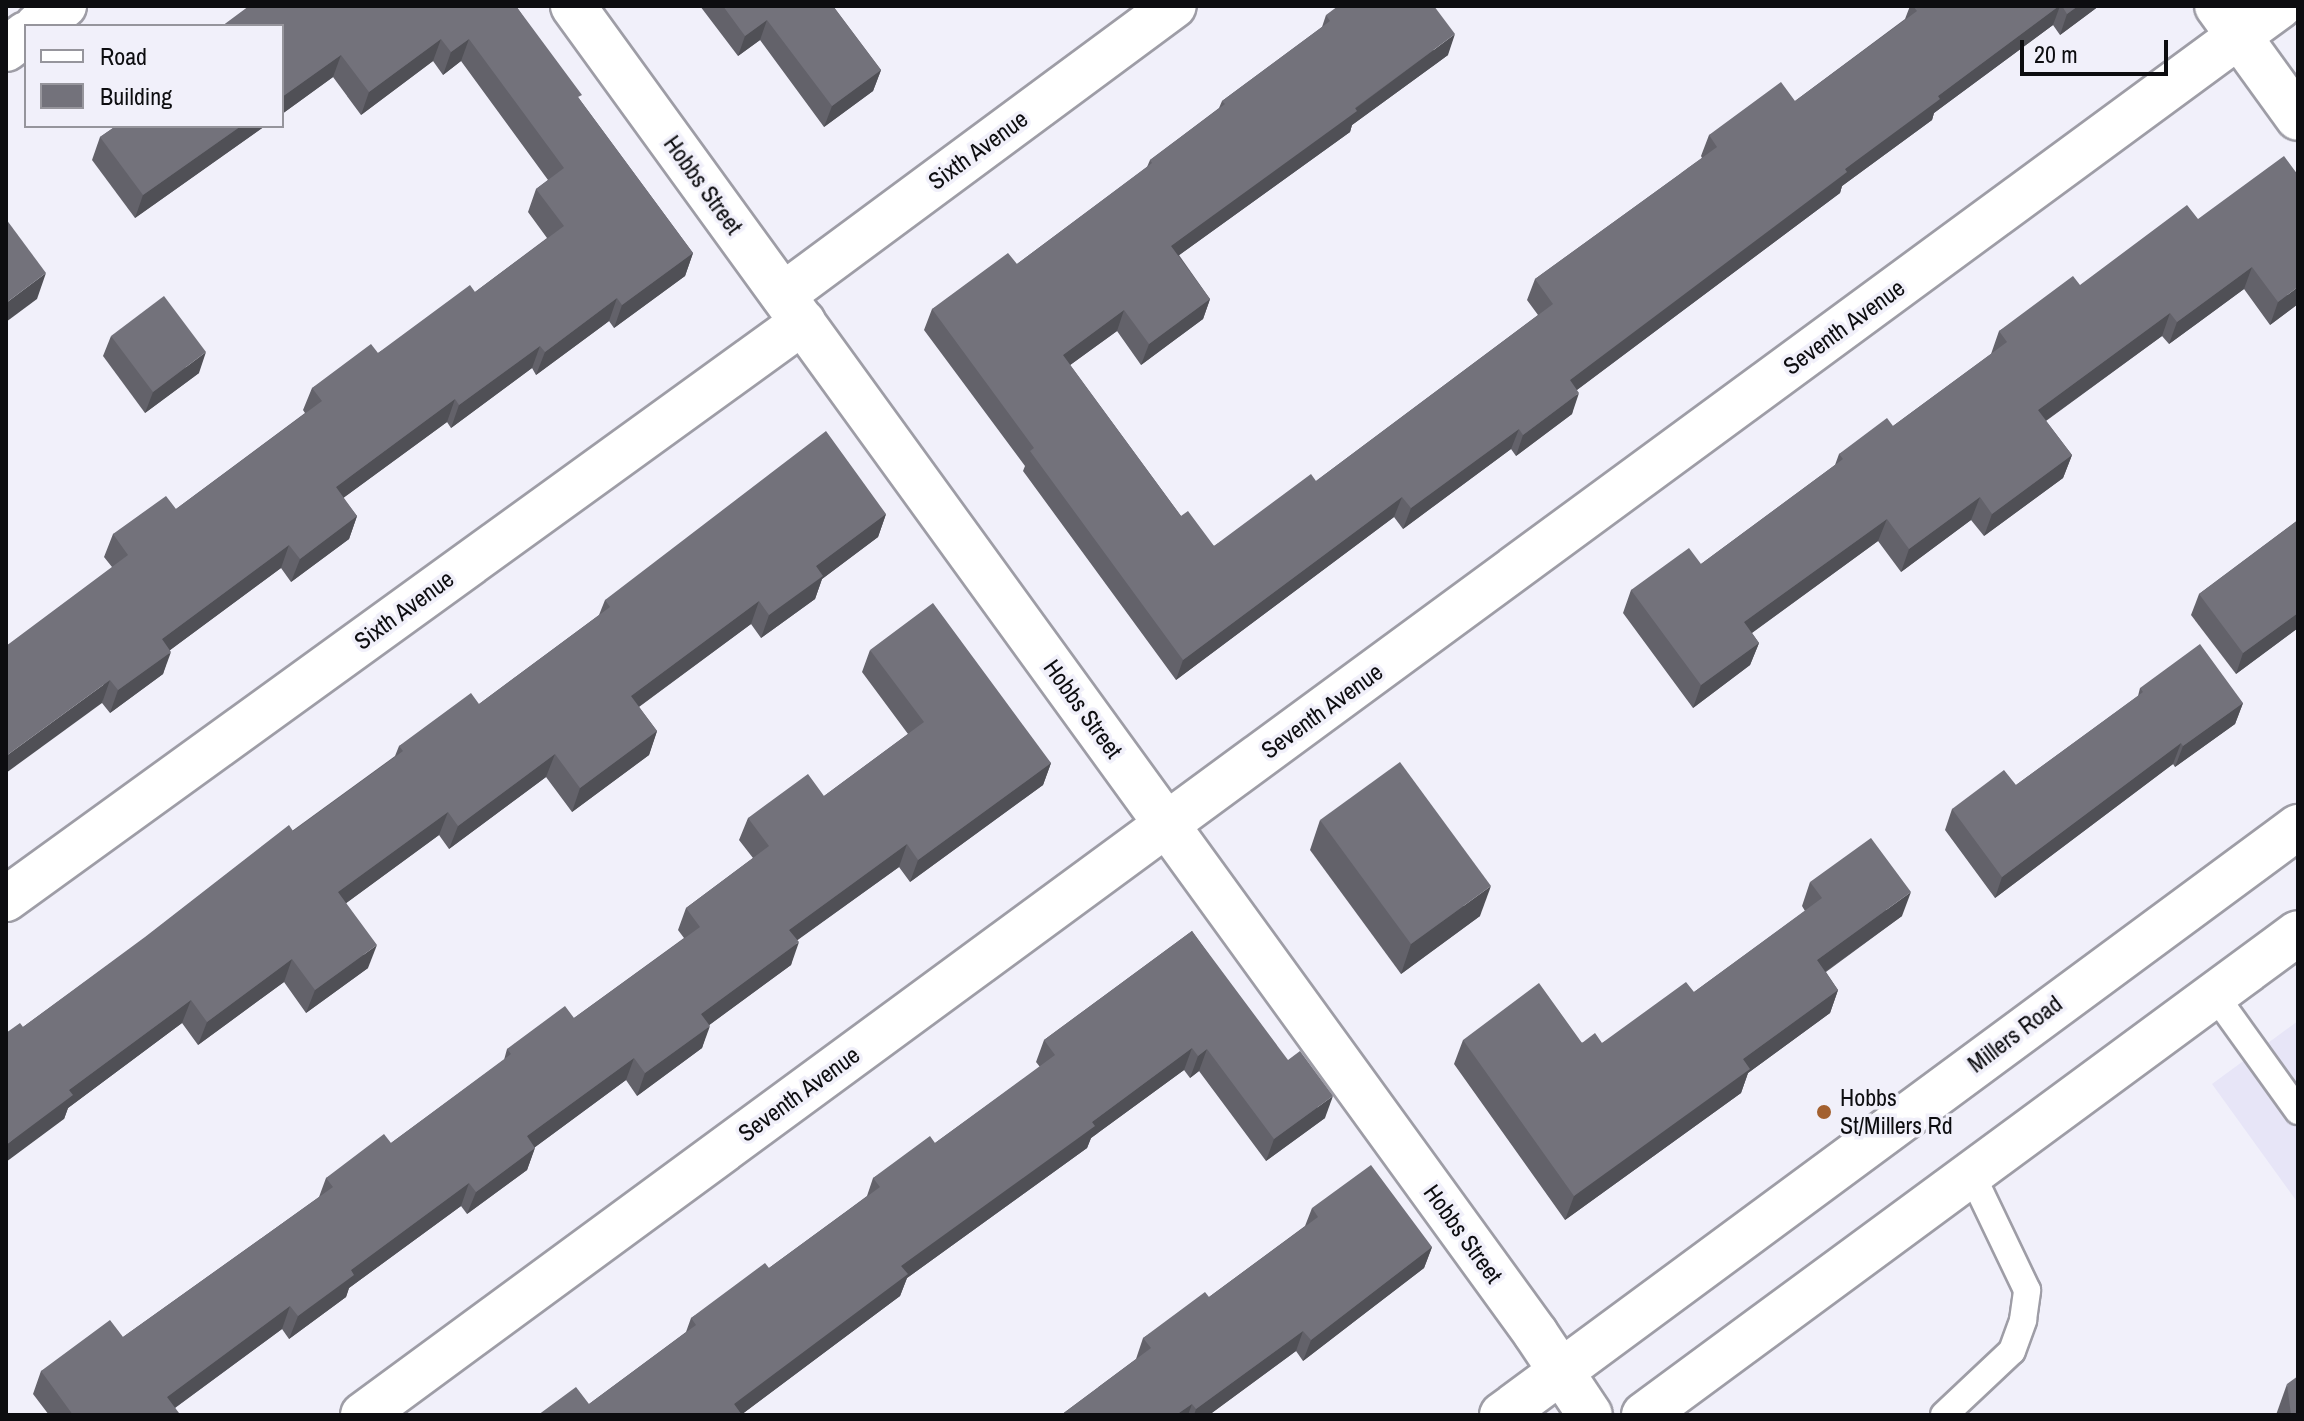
<!DOCTYPE html>
<style>
body{margin:0}
#map{position:relative;width:2304px;height:1421px;overflow:hidden;background:#f1f0fa;font-family:"Archivo Narrow",sans-serif}
div>[style]{position:absolute}
.built>*{inset:0;background:#e7e5f7}
.roads{filter:drop-shadow(2px 0 #9e9da6) drop-shadow(-2px 0 #9e9da6) drop-shadow(0 2px #9e9da6) drop-shadow(0 -2px #9e9da6)}
.lane>*{height:26px;margin:-13px;padding:0 13px;transform-origin:13px;border-radius:13px;background:#fff}
.street>*{height:44px;margin:-22px;padding:0 22px;transform-origin:22px;border-radius:22px;background:#fff}
.primary>*{height:44px;margin:-22px;padding:0 22px;transform-origin:22px;border-radius:22px;background:#fff}
.wall>*{inset:0;background:#63626a}
.shaded-wall>*{inset:0;background:#505056}
.building>*{inset:0;background:#73727b}
.dots>*{width:22px;height:22px;translate:-50% -50%;box-sizing:border-box;border:4px solid #f1f0fa;border-radius:50%}
span{translate:-50% -50%;white-space:nowrap;text-align:center;line-height:1.15;-webkit-text-stroke:7px #f1f0fa;paint-order:stroke}
.street-label{font-size:24px;color:#0d0d10}
.poi-label{font-size:24px;color:#0d0d10}
.left{translate:0 -50%;text-align:left}
.frame{position:absolute;inset:0;border:8px solid #0d0d10;pointer-events:none}
.legend{position:absolute;left:24px;top:24px;width:260px;height:104px;box-sizing:border-box;background:#f1f0fa;border:2px solid #96959c;margin:0;padding:10px 14px;list-style:none;font-size:24px;color:#0d0d10}
.legend li{display:flex;align-items:center;gap:16px;height:40px}
.legend b{width:40px;border:2px solid #96959c}
.scale{position:absolute;left:2020px;top:40px;width:148px;height:36px;box-sizing:border-box;border:4px solid #0d0d10;border-top:0;padding-left:10px;font-size:24px;line-height:28px;white-space:nowrap;color:#0d0d10;-webkit-text-stroke:6px #f1f0fa;paint-order:stroke}
</style>
<div id="map">
<div class="built">
<div style="clip-path:polygon(2298px 1021px,2298px 1203px,2212px 1084px)"></div>
</div>
<div class="roads">
<div class="lane">
<div style="left:2214px;top:994px;width:144px;rotate:54.3deg"></div>
<div style="left:1944px;top:1415px;width:93px;rotate:-43.3deg"></div>
<div style="left:2012px;top:1351px;width:33px;rotate:-70deg"></div>
<div style="left:2023px;top:1320px;width:30px;rotate:-82deg"></div>
<div style="left:2027px;top:1290px;width:127px;rotate:-115.6deg"></div>
</div>
<div class="street">
<div style="left:573px;top:6px;width:1640px;rotate:54.05deg"></div>
<div style="left:1536px;top:1334px;width:97px;rotate:56.3deg"></div>
<div style="left:2217px;top:6px;width:138px;rotate:54.1deg"></div>
<div style="left:37px;top:26px;width:34px;rotate:-37deg"></div>
<div style="left:6px;top:49px;width:25px;rotate:-37deg"></div>
<div style="left:783px;top:295px;width:486px;rotate:-36.5deg"></div>
<div style="left:6px;top:899px;width:984px;rotate:-35.9deg"></div>
<div style="left:363px;top:1415px;width:2379px;rotate:-36.32deg"></div>
</div>
<div class="primary">
<div style="left:1502px;top:1415px;width:990px;rotate:-36.45deg"></div>
<div style="left:1644px;top:1415px;width:812px;rotate:-36.39deg"></div>
</div>
</div>
<div class="wall">
<div style="clip-path:polygon(516px 6px,580px 100px,693px 253px,685px 276px,614px 328px,609px 321px,536px 375px,532px 368px,451px 428px,447px 422px,343px 498px,357px 516px,349px 539px,291px 582px,281px 568px,170px 650px,163px 674px,110px 713px,102px 703px,112px 567px,104px 557px,113px 534px,176px 509px,305px 413px,303px 410px,312px 388px,378px 353px,475px 292px,547px 238px,528px 212px,536px 189px,548px 180px,461px 61px,443px 75px,433px 61px,361px 115px,333px 77px,282px 114px,282px 26px)"></div>
<div style="clip-path:polygon(700px 6px,833px 6px,881px 70px,873px 91px,824px 127px,760px 40px,738px 56px)"></div>
<div style="clip-path:polygon(1910px 6px,2099px 6px,2060px 35px,2053px 25px,1934px 113px,1932px 120px,1842px 186px,1840px 193px,1577px 390px,1572px 414px,1516px 456px,1511px 449px,1403px 529px,1394px 517px,1176px 680px,1023px 471px,1025px 466px,924px 330px,932px 309px,1017px 264px,1147px 167px,1150px 160px,1219px 108px,1222px 101px,1322px 27px,1326px 15px,1448px 55px,1352px 125px,1350px 132px,1179px 255px,1210px 299px,1203px 319px,1141px 365px,1117px 331px,1070px 365px,1181px 516px,1214px 546px,1316px 481px,1538px 315px,1527px 300px,1535px 279px,1702px 158px,1701px 156px,1709px 135px,1795px 101px,1905px 19px)"></div>
<div style="clip-path:polygon(116px 126px,265px 126px,135px 218px,92px 160px,100px 137px)"></div>
<div style="clip-path:polygon(2198px 219px,2298px 304px,2270px 325px,2244px 289px,2169px 344px,2162px 336px,2046px 421px,2072px 455px,2063px 478px,1984px 536px,1971px 520px,1901px 572px,1878px 541px,1752px 633px,1759px 643px,1750px 665px,1693px 708px,1623px 613px,1631px 590px,1701px 564px,1835px 465px,1839px 454px,1893px 426px,1991px 354px,1999px 331px)"></div>
<div style="clip-path:polygon(111px 336px,199px 373px,145px 413px,103px 356px)"></div>
<div style="clip-path:polygon(886px 514px,878px 537px,822px 579px,815px 599px,761px 638px,751px 624px,639px 707px,657px 731px,649px 755px,572px 812px,546px 777px,449px 849px,439px 835px,346px 903px,368px 968px,306px 1013px,284px 982px,198px 1045px,182px 1023px,68px 1108px,64px 1119px,23px 1027px,395px 756px,399px 746px,479px 704px,599px 615px,605px 600px)"></div>
<div style="clip-path:polygon(2298px 520px,2298px 628px,2236px 674px,2191px 615px,2199px 594px)"></div>
<div style="clip-path:polygon(870px 650px,1051px 763px,1043px 785px,910px 882px,899px 867px,797px 940px,791px 965px,709px 1025px,702px 1048px,637px 1096px,626px 1080px,535px 1147px,527px 1170px,467px 1214px,461px 1206px,349px 1288px,346px 1297px,289px 1339px,282px 1329px,175px 1408px,178px 1415px,49px 1415px,33px 1394px,41px 1371px,123px 1337px,319px 1197px,326px 1178px,391px 1143px,504px 1060px,507px 1049px,574px 1018px,684px 938px,678px 930px,686px 908px,753px 858px,739px 840px,748px 818px,824px 796px,908px 734px,862px 672px)"></div>
<div style="clip-path:polygon(2140px 688px,2243px 703px,2235px 724px,2175px 767px,2173px 764px,1995px 898px,1945px 830px,1952px 809px,2016px 785px,2138px 696px)"></div>
<div style="clip-path:polygon(1320px 820px,1480px 916px,1401px 974px,1310px 850px)"></div>
<div style="clip-path:polygon(1810px 882px,1902px 916px,1826px 972px,1838px 990px,1830px 1013px,1748px 1073px,1741px 1093px,1565px 1220px,1454px 1064px,1463px 1040px,1602px 1043px,1694px 992px,1805px 911px,1802px 906px)"></div>
<div style="clip-path:polygon(1192px 931px,1325px 1118px,1266px 1161px,1199px 1071px,1190px 1078px,1184px 1070px,1091px 1138px,1087px 1148px,907px 1278px,900px 1296px,742px 1414px,589px 1404px,686px 1332px,691px 1318px,769px 1268px,867px 1196px,873px 1178px,935px 1143px,1040px 1067px,1036px 1062px,1044px 1040px)"></div>
<div style="clip-path:polygon(1312px 1208px,1432px 1247px,1424px 1268px,1303px 1361px,1296px 1351px,1209px 1415px,1061px 1415px,1136px 1359px,1143px 1338px,1209px 1297px,1305px 1226px)"></div>
<div style="clip-path:polygon(2287px 1384px,2298px 1415px,2276px 1415px)"></div>
</div>
<div class="shaded-wall">
<div style="clip-path:polygon(2059px 6px,2060px 6px,2053px 25px,1934px 113px,1932px 120px,1842px 186px,1840px 193px,1562px 401px,1570px 380px,1845px 169px,1938px 96px)"></div>
<div style="clip-path:polygon(2078px 6px,2099px 6px,2060px 35px,2067px 14px)"></div>
<div style="clip-path:polygon(767px 20px,760px 40px,738px 56px,745px 36px)"></div>
<div style="clip-path:polygon(1455px 34px,1448px 55px,1352px 125px,1350px 132px,1164px 266px,1171px 246px)"></div>
<div style="clip-path:polygon(441px 39px,433px 61px,361px 115px,369px 92px)"></div>
<div style="clip-path:polygon(469px 39px,461px 61px,443px 75px,451px 52px)"></div>
<div style="clip-path:polygon(341px 55px,333px 77px,282px 114px,282px 97px)"></div>
<div style="clip-path:polygon(881px 70px,873px 91px,824px 127px,832px 106px)"></div>
<div style="clip-path:polygon(241px 126px,265px 126px,135px 218px,143px 195px)"></div>
<div style="clip-path:polygon(693px 253px,685px 276px,614px 328px,622px 305px)"></div>
<div style="clip-path:polygon(2252px 267px,2244px 289px,2169px 344px,2177px 322px)"></div>
<div style="clip-path:polygon(46px 273px,37px 299px,6px 322px,6px 303px)"></div>
<div style="clip-path:polygon(2298px 287px,2298px 304px,2270px 325px,2278px 302px)"></div>
<div style="clip-path:polygon(617px 298px,609px 321px,536px 375px,545px 352px)"></div>
<div style="clip-path:polygon(1210px 299px,1203px 319px,1141px 365px,1149px 344px)"></div>
<div style="clip-path:polygon(1124px 310px,1117px 331px,1055px 376px,1063px 355px)"></div>
<div style="clip-path:polygon(2170px 313px,2162px 336px,2030px 432px,2038px 410px)"></div>
<div style="clip-path:polygon(540px 346px,532px 368px,451px 428px,459px 405px)"></div>
<div style="clip-path:polygon(206px 352px,199px 373px,145px 413px,153px 392px)"></div>
<div style="clip-path:polygon(1579px 393px,1572px 414px,1516px 456px,1523px 435px)"></div>
<div style="clip-path:polygon(455px 399px,447px 422px,327px 510px,336px 487px)"></div>
<div style="clip-path:polygon(1519px 429px,1511px 449px,1403px 529px,1411px 508px)"></div>
<div style="clip-path:polygon(2072px 455px,2063px 478px,1984px 536px,1992px 514px)"></div>
<div style="clip-path:polygon(1402px 497px,1394px 517px,1176px 680px,1183px 660px)"></div>
<div style="clip-path:polygon(1980px 497px,1971px 520px,1901px 572px,1909px 549px)"></div>
<div style="clip-path:polygon(886px 514px,878px 537px,822px 579px,815px 599px,761px 638px,769px 615px,816px 566px)"></div>
<div style="clip-path:polygon(357px 516px,349px 539px,291px 582px,300px 559px)"></div>
<div style="clip-path:polygon(1887px 519px,1878px 541px,1735px 645px,1744px 622px)"></div>
<div style="clip-path:polygon(289px 545px,281px 568px,154px 662px,162px 639px)"></div>
<div style="clip-path:polygon(759px 601px,751px 624px,622px 719px,631px 696px)"></div>
<div style="clip-path:polygon(2298px 613px,2298px 628px,2236px 674px,2243px 653px)"></div>
<div style="clip-path:polygon(1759px 643px,1750px 665px,1693px 708px,1701px 685px)"></div>
<div style="clip-path:polygon(171px 652px,163px 674px,110px 713px,118px 690px)"></div>
<div style="clip-path:polygon(110px 680px,102px 703px,6px 773px,6px 756px)"></div>
<div style="clip-path:polygon(2243px 703px,2235px 724px,2175px 767px,2183px 746px)"></div>
<div style="clip-path:polygon(657px 731px,649px 755px,572px 812px,580px 788px)"></div>
<div style="clip-path:polygon(2181px 743px,2173px 764px,1995px 898px,2002px 877px)"></div>
<div style="clip-path:polygon(555px 754px,546px 777px,449px 849px,458px 826px)"></div>
<div style="clip-path:polygon(1051px 763px,1043px 785px,910px 882px,918px 860px)"></div>
<div style="clip-path:polygon(448px 812px,439px 835px,330px 915px,338px 892px)"></div>
<div style="clip-path:polygon(907px 844px,899px 867px,781px 952px,789px 930px)"></div>
<div style="clip-path:polygon(1491px 886px,1480px 916px,1401px 974px,1411px 944px)"></div>
<div style="clip-path:polygon(1911px 892px,1902px 916px,1808px 984px,1817px 960px)"></div>
<div style="clip-path:polygon(799px 942px,791px 965px,693px 1037px,701px 1014px)"></div>
<div style="clip-path:polygon(377px 945px,368px 968px,306px 1013px,315px 990px)"></div>
<div style="clip-path:polygon(292px 959px,284px 982px,198px 1045px,207px 1022px)"></div>
<div style="clip-path:polygon(1838px 990px,1830px 1013px,1748px 1073px,1741px 1093px,1565px 1220px,1574px 1196px,1743px 1059px)"></div>
<div style="clip-path:polygon(191px 1000px,182px 1023px,68px 1108px,64px 1119px,6px 1162px,6px 1145px,69px 1090px)"></div>
<div style="clip-path:polygon(710px 1026px,702px 1048px,637px 1096px,645px 1073px)"></div>
<div style="clip-path:polygon(1192px 1048px,1184px 1070px,1091px 1138px,1087px 1148px,907px 1278px,900px 1296px,741px 1415px,734px 1404px,901px 1266px,1092px 1122px)"></div>
<div style="clip-path:polygon(1207px 1049px,1199px 1071px,1190px 1078px,1198px 1056px)"></div>
<div style="clip-path:polygon(634px 1058px,626px 1080px,519px 1159px,527px 1136px)"></div>
<div style="clip-path:polygon(1333px 1096px,1325px 1118px,1266px 1161px,1274px 1139px)"></div>
<div style="clip-path:polygon(535px 1148px,527px 1170px,467px 1214px,476px 1192px)"></div>
<div style="clip-path:polygon(469px 1183px,461px 1206px,349px 1288px,346px 1297px,289px 1339px,298px 1316px,351px 1270px)"></div>
<div style="clip-path:polygon(1432px 1247px,1424px 1268px,1303px 1361px,1311px 1340px)"></div>
<div style="clip-path:polygon(290px 1306px,282px 1329px,165px 1415px,167px 1397px)"></div>
<div style="clip-path:polygon(1303px 1331px,1296px 1351px,1209px 1415px,1194px 1415px,1196px 1409px)"></div>
<div style="clip-path:polygon(1192px 1404px,1188px 1415px,1176px 1415px)"></div>
</div>
<div class="building">
<div style="clip-path:polygon(249px 6px,516px 6px,582px 95px,578px 97px,693px 253px,622px 305px,617px 298px,545px 352px,540px 346px,459px 405px,455px 399px,336px 487px,357px 516px,300px 559px,289px 545px,162px 639px,171px 652px,118px 690px,110px 680px,6px 756px,6px 646px,128px 555px,113px 534px,166px 496px,176px 509px,322px 401px,312px 388px,371px 344px,378px 353px,470px 285px,475px 292px,564px 226px,536px 189px,564px 168px,469px 39px,451px 52px,441px 39px,369px 92px,341px 55px,282px 97px,282px 26px,222px 26px)"></div>
<div style="clip-path:polygon(723px 6px,833px 6px,881px 70px,832px 106px,767px 20px,745px 36px)"></div>
<div style="clip-path:polygon(1338px 6px,1434px 6px,1455px 34px,1355px 108px,1357px 111px,1171px 246px,1210px 299px,1149px 344px,1124px 310px,1063px 355px,1181px 516px,1188px 511px,1214px 546px,1311px 474px,1316px 481px,1553px 304px,1535px 279px,1717px 147px,1709px 135px,1781px 82px,1795px 101px,1917px 11px,1913px 6px,2059px 6px,1938px 96px,1940px 99px,1845px 169px,1847px 172px,1570px 380px,1579px 393px,1523px 435px,1519px 429px,1411px 508px,1402px 497px,1183px 660px,1030px 451px,1034px 448px,932px 309px,1008px 253px,1017px 264px,1152px 163px,1150px 160px,1225px 104px,1222px 101px,1330px 21px,1326px 15px)"></div>
<div style="clip-path:polygon(2062px 6px,2078px 6px,2067px 14px)"></div>
<div style="clip-path:polygon(116px 126px,241px 126px,143px 195px,100px 137px)"></div>
<div style="clip-path:polygon(2284px 156px,2298px 175px,2298px 287px,2278px 302px,2252px 267px,2177px 322px,2170px 313px,2038px 410px,2072px 455px,1992px 514px,1980px 497px,1909px 549px,1887px 519px,1744px 622px,1759px 643px,1701px 685px,1631px 590px,1689px 548px,1701px 564px,1843px 459px,1839px 454px,1887px 418px,1893px 426px,2007px 342px,1999px 331px,2073px 276px,2080px 285px,2187px 205px,2198px 219px)"></div>
<div style="clip-path:polygon(6px 219px,46px 273px,6px 303px)"></div>
<div style="clip-path:polygon(164px 296px,206px 352px,153px 392px,111px 336px)"></div>
<div style="clip-path:polygon(826px 431px,886px 514px,816px 566px,823px 576px,769px 615px,759px 601px,631px 696px,657px 731px,580px 788px,555px 754px,458px 826px,448px 812px,338px 892px,377px 945px,315px 990px,292px 959px,207px 1022px,191px 1000px,69px 1090px,73px 1095px,6px 1145px,6px 1033px,20px 1023px,23px 1027px,145px 937px,289px 825px,293px 831px,403px 751px,399px 746px,471px 693px,479px 704px,610px 607px,605px 600px)"></div>
<div style="clip-path:polygon(2298px 520px,2298px 613px,2243px 653px,2199px 594px)"></div>
<div style="clip-path:polygon(933px 603px,1051px 763px,918px 860px,907px 844px,789px 930px,799px 942px,701px 1014px,710px 1026px,645px 1073px,634px 1058px,527px 1136px,535px 1148px,476px 1192px,469px 1183px,351px 1270px,354px 1275px,298px 1316px,290px 1306px,167px 1397px,179px 1413px,176px 1415px,73px 1415px,41px 1371px,110px 1320px,123px 1337px,333px 1187px,326px 1178px,384px 1134px,391px 1143px,511px 1054px,507px 1049px,565px 1006px,574px 1018px,700px 927px,686px 908px,769px 846px,748px 818px,808px 774px,824px 796px,924px 722px,870px 650px)"></div>
<div style="clip-path:polygon(2200px 644px,2243px 703px,2183px 746px,2181px 743px,2002px 877px,1952px 809px,2004px 770px,2016px 785px,2143px 692px,2140px 688px)"></div>
<div style="clip-path:polygon(1400px 762px,1491px 886px,1411px 944px,1320px 820px)"></div>
<div style="clip-path:polygon(1871px 838px,1911px 892px,1817px 960px,1838px 990px,1743px 1059px,1750px 1069px,1574px 1196px,1463px 1040px,1539px 983px,1582px 1043px,1595px 1033px,1602px 1043px,1686px 982px,1694px 992px,1822px 898px,1810px 882px)"></div>
<div style="clip-path:polygon(1192px 931px,1288px 1060px,1300px 1051px,1333px 1096px,1274px 1139px,1207px 1049px,1198px 1056px,1192px 1048px,1092px 1122px,1095px 1126px,901px 1266px,908px 1274px,734px 1404px,742px 1415px,538px 1415px,576px 1387px,589px 1404px,696px 1325px,691px 1318px,765px 1263px,769px 1268px,880px 1187px,873px 1178px,930px 1136px,935px 1143px,1055px 1055px,1044px 1040px)"></div>
<div style="clip-path:polygon(1371px 1165px,1432px 1247px,1311px 1340px,1303px 1331px,1196px 1409px,1192px 1404px,1176px 1415px,1061px 1415px,1151px 1348px,1143px 1338px,1205px 1292px,1209px 1297px,1318px 1217px,1312px 1208px)"></div>
<div style="clip-path:polygon(2298px 1376px,2298px 1415px,2291px 1415px,2287px 1384px)"></div>
</div>
<div class="dots">
<div style="left:1824px;top:1112px;background:#a3602f"></div>
</div>
<div class="street-label">
<span style="left:978px;top:150px;rotate:-36deg">Sixth Avenue</span>
<span style="left:703px;top:185px;rotate:54deg">Hobbs Street</span>
<span style="left:1844px;top:327px;rotate:-36deg">Seventh Avenue</span>
<span style="left:404px;top:610px;rotate:-36deg">Sixth Avenue</span>
<span style="left:1083px;top:709px;rotate:54deg">Hobbs Street</span>
<span style="left:1322px;top:711px;rotate:-36deg">Seventh Avenue</span>
<span style="left:2015px;top:1034px;rotate:-37deg">Millers Road</span>
<span style="left:799px;top:1094px;rotate:-36deg">Seventh Avenue</span>
<span style="left:1463px;top:1234px;rotate:54deg">Hobbs Street</span>
</div>
<div class="poi-label">
<span class="left" style="left:1840px;top:1112px">Hobbs<br>St/Millers Rd</span>
</div>
<div class="frame"></div>
<ul class="legend">
<li><b style="height:10px;background:#fff"></b>Road</li>
<li><b style="height:22px;background:#73727b"></b>Building</li>
</ul>
<div class="scale">20 m</div>
</div>
